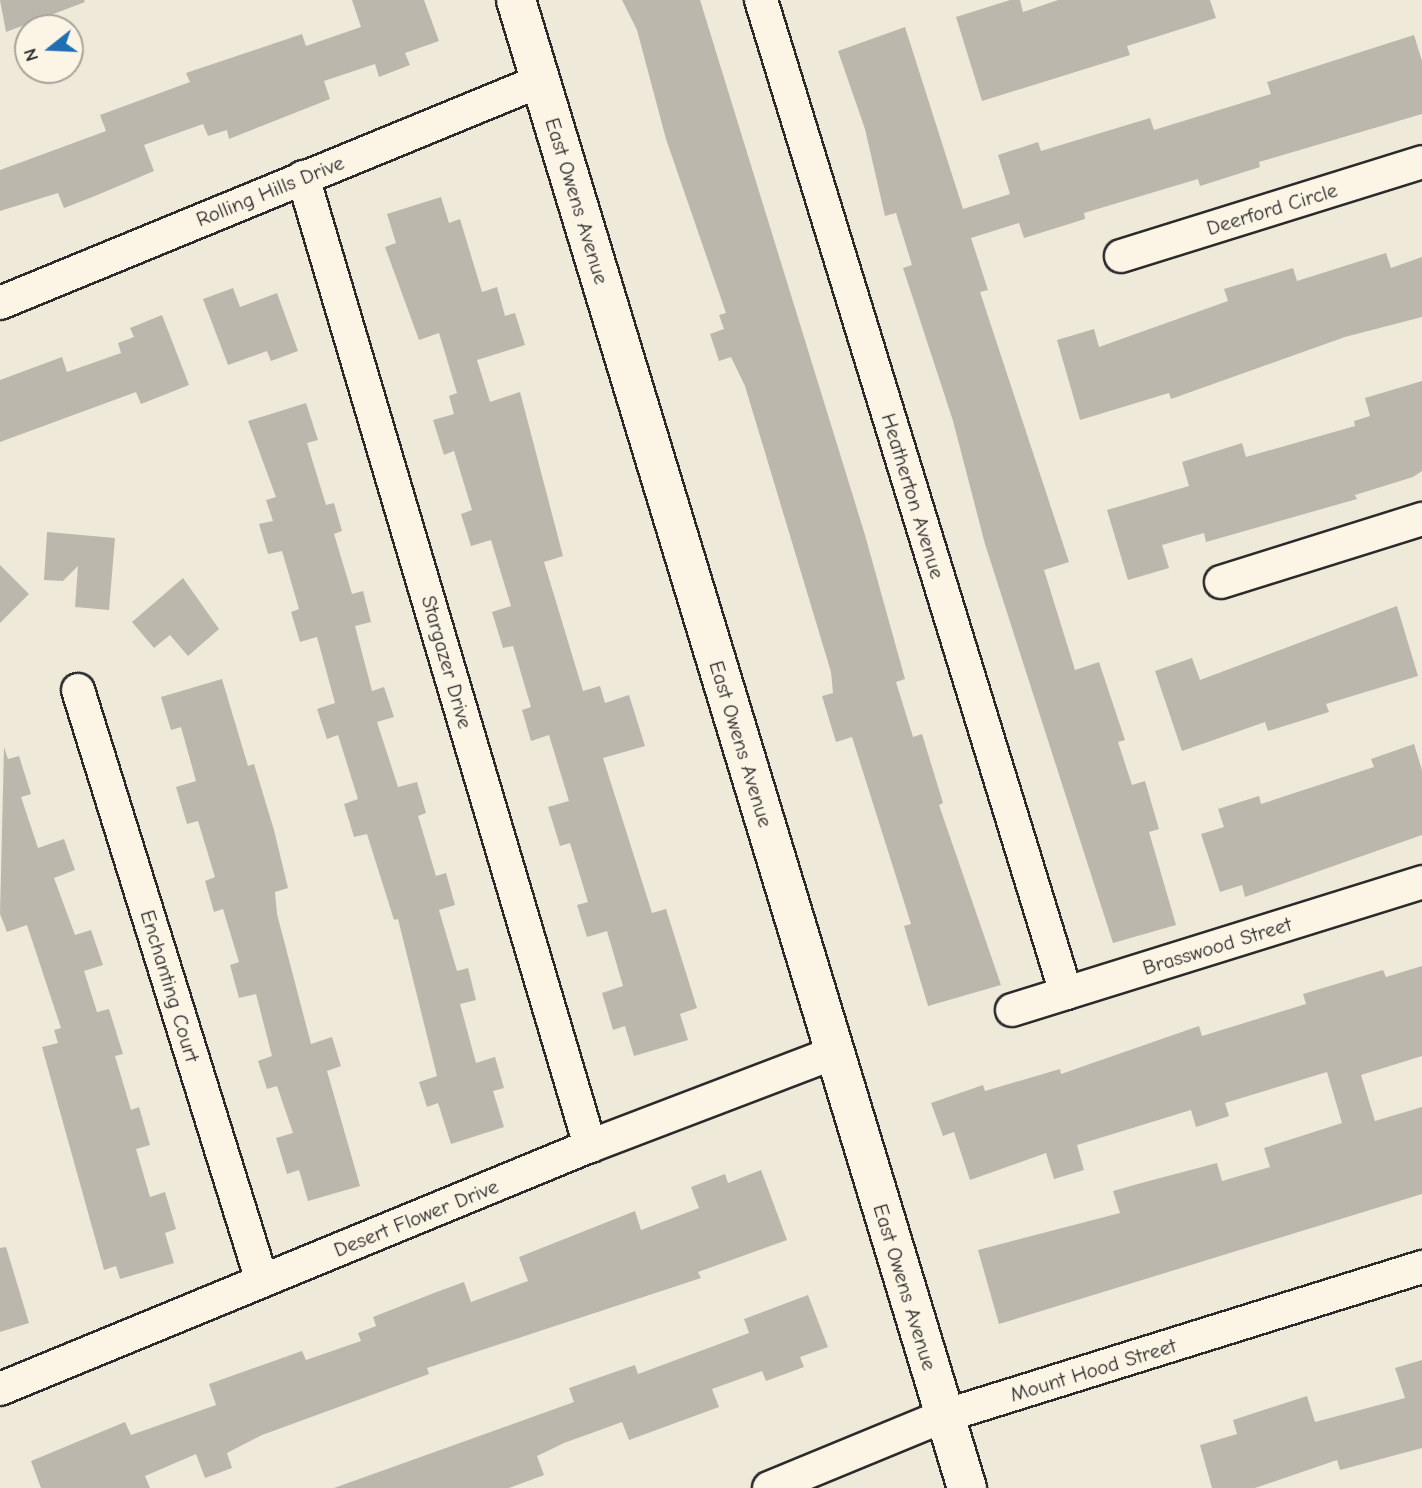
<!DOCTYPE html>
<style>
body{margin:0}
#map{position:relative;width:1422px;height:1488px;overflow:hidden;background:#efe9da;font-family:"Comic Neue",sans-serif}
div>[style]{position:absolute}
.building>*{inset:0;background:#bcb7ac}
.roads{filter:drop-shadow(2px 0 #2b2b2b) drop-shadow(-2px 0 #2b2b2b) drop-shadow(0 2px #2b2b2b) drop-shadow(0 -2px #2b2b2b)}
.minor>*{height:32px;margin:-16px;padding:0 16px;transform-origin:16px;border-radius:16px;background:#fcf5e5}
.major>*{height:38px;margin:-19px;padding:0 19px;transform-origin:19px;border-radius:19px;background:#fcf5e5}
span{translate:-50% -50%;white-space:nowrap;text-align:center;line-height:1.15;-webkit-text-stroke:5px #fcf5e5;paint-order:stroke}
.street-label{font-size:21px;color:#2b2b2b}
.north{position:absolute;left:14px;top:14px;width:70px;height:70px;box-sizing:border-box;background:#fcf5e5;border:2px solid #a8a49b;border-radius:50%;rotate:252deg;font-size:19px;font-weight:700;line-height:28px;text-align:center;color:#2b2b2b}
.north::after{content:'';display:block;margin:auto;width:24px;height:32px;background:#1f6fb2;clip-path:polygon(50% 0,100% 100%,50% 72%,0 100%)}
</style>
<div id="map">
<div class="building">
<div style="clip-path:polygon(0 0,84px 0,85px 2px,6px 32px)"></div>
<div style="clip-path:polygon(352px 0,424px 0,439px 41px,405px 53px,410px 65px,379px 77px,375px 64px,324px 81px,330px 99px,229px 139px,227px 130px,208px 136px,203px 124px,144px 145px,154px 171px,95px 196px,64px 208px,58px 193px,0 211px,0 170px,106px 131px,100px 115px,190px 82px,186px 73px,302px 34px,306px 46px,361px 27px)"></div>
<div style="clip-path:polygon(622px 0,700px 0,865px 535px,905px 679px,896px 682px,913px 737px,922px 734px,943px 803px,939px 805px,1001px 985px,928px 1006px,904px 926px,911px 924px,852px 737px,836px 742px,822px 696px,833px 693px,831px 672px,745px 386px,731px 357px,719px 361px,710px 334px,724px 329px,719px 315px,726px 313px,666px 139px,637px 30px)"></div>
<div style="clip-path:polygon(1010px 0,1020px 0,1023px 12px,1058px 0,1210px 0,1216px 18px,1127px 46px,1130px 55px,982px 101px,956px 17px)"></div>
<div style="clip-path:polygon(905px 27px,963px 209px,1010px 194px,998px 155px,1038px 142px,1041px 151px,1150px 118px,1154px 130px,1271px 94px,1267px 82px,1414px 35px,1422px 61px,1422px 114px,1259px 162px,1260px 167px,1200px 186px,1198px 179px,1084px 213px,1085px 219px,1024px 238px,1019px 223px,971px 238px,988px 290px,980px 292px,1069px 562px,1044px 570px,1075px 670px,1099px 662px,1125px 740px,1118px 742px,1132px 785px,1145px 781px,1159px 829px,1149px 832px,1176px 925px,1113px 943px,985px 544px,953px 421px,903px 268px,912px 265px,896px 213px,885px 216px,865px 129px,838px 51px)"></div>
<div style="clip-path:polygon(441px 197px,449px 223px,460px 219px,482px 292px,497px 287px,505px 316px,515px 313px,525px 345px,477px 360px,490px 402px,520px 392px,563px 556px,544px 562px,583px 691px,600px 686px,605px 703px,629px 695px,645px 746px,603px 758px,652px 913px,666px 909px,697px 1008px,680px 1014px,688px 1040px,634px 1056px,625px 1026px,613px 1030px,602px 993px,623px 986px,607px 931px,587px 937px,577px 905px,588px 902px,570px 843px,560px 846px,548px 807px,569px 801px,549px 735px,531px 741px,522px 710px,531px 707px,513px 646px,503px 648px,492px 612px,511px 606px,491px 540px,471px 546px,461px 514px,472px 510px,454px 451px,444px 455px,433px 420px,454px 414px,449px 396px,457px 393px,439px 333px,419px 340px,385px 247px,396px 243px,387px 214px)"></div>
<div style="clip-path:polygon(1386px 253px,1391px 268px,1422px 257px,1422px 317px,1345px 337px,1171px 399px,1169px 393px,1080px 420px,1057px 340px,1094px 329px,1099px 347px,1228px 301px,1224px 289px,1293px 268px,1297px 281px)"></div>
<div style="clip-path:polygon(233px 288px,240px 307px,277px 293px,298px 351px,271px 361px,267px 351px,228px 365px,203px 299px)"></div>
<div style="clip-path:polygon(162px 315px,189px 385px,141px 404px,136px 392px,0 442px,0 380px,62px 357px,67px 372px,121px 353px,118px 343px,134px 337px,130px 328px)"></div>
<div style="clip-path:polygon(1422px 381px,1422px 471px,1413px 477px,1355px 495px,1357px 499px,1206px 542px,1204px 533px,1162px 545px,1169px 568px,1128px 580px,1107px 510px,1189px 486px,1182px 462px,1242px 443px,1246px 457px,1355px 426px,1354px 421px,1370px 416px,1365px 398px)"></div>
<div style="clip-path:polygon(306px 403px,318px 440px,307px 443px,326px 505px,334px 503px,342px 531px,334px 534px,352px 594px,363px 591px,371px 622px,355px 626px,372px 691px,384px 687px,394px 717px,377px 722px,398px 787px,417px 782px,426px 813px,418px 816px,436px 876px,446px 873px,455px 905px,439px 910px,457px 971px,468px 968px,476px 1000px,460px 1004px,476px 1063px,495px 1057px,504px 1088px,493px 1091px,504px 1127px,451px 1144px,438px 1103px,427px 1107px,419px 1082px,437px 1076px,398px 919px,394px 920px,367px 834px,354px 837px,344px 804px,358px 799px,338px 735px,327px 739px,317px 709px,335px 703px,317px 637px,300px 642px,291px 612px,299px 609px,282px 551px,268px 554px,259px 524px,273px 521px,266px 500px,276px 497px,248px 421px)"></div>
<div style="clip-path:polygon(47px 532px,115px 538px,109px 610px,75px 607px,78px 566px,63px 581px,44px 580px)"></div>
<div style="clip-path:polygon(0 565px,29px 594px,0 623px)"></div>
<div style="clip-path:polygon(183px 578px,219px 629px,188px 656px,170px 635px,154px 648px,132px 622px)"></div>
<div style="clip-path:polygon(1397px 606px,1418px 676px,1326px 704px,1329px 712px,1268px 731px,1265px 722px,1182px 751px,1155px 671px,1192px 658px,1200px 680px)"></div>
<div style="clip-path:polygon(222px 679px,248px 766px,254px 764px,274px 830px,288px 888px,275px 892px,277px 914px,311px 1044px,332px 1037px,341px 1066px,327px 1071px,360px 1186px,308px 1201px,299px 1170px,287px 1174px,276px 1138px,293px 1133px,277px 1086px,267px 1089px,258px 1061px,272px 1056px,256px 994px,239px 998px,230px 965px,239px 962px,223px 909px,214px 912px,205px 881px,215px 877px,198px 821px,187px 824px,176px 787px,196px 781px,181px 727px,171px 730px,161px 697px)"></div>
<div style="clip-path:polygon(1414px 744px,1422px 770px,1422px 835px,1245px 897px,1242px 885px,1220px 892px,1201px 834px,1224px 827px,1218px 809px,1259px 796px,1261px 804px,1374px 767px,1371px 759px)"></div>
<div style="clip-path:polygon(4px 747px,8px 759px,19px 756px,31px 794px,21px 797px,38px 848px,64px 839px,75px 870px,54px 878px,75px 935px,91px 930px,103px 965px,84px 971px,97px 1012px,109px 1009px,123px 1054px,115px 1056px,131px 1110px,139px 1107px,150px 1145px,136px 1149px,150px 1197px,165px 1192px,176px 1229px,165px 1233px,174px 1263px,120px 1279px,116px 1266px,104px 1270px,42px 1047px,58px 1043px,54px 1030px,61px 1028px,27px 925px,7px 932px,0 914px)"></div>
<div style="clip-path:polygon(1422px 966px,1422px 1056px,1361px 1075px,1375px 1121px,1422px 1107px,1422px 1194px,999px 1324px,978px 1250px,1120px 1213px,1113px 1191px,1145px 1182px,1217px 1163px,1222px 1181px,1270px 1167px,1264px 1148px,1342px 1123px,1327px 1072px,1225px 1103px,1229px 1116px,1196px 1127px,1191px 1110px,1077px 1145px,1084px 1170px,1054px 1179px,1046px 1153px,970px 1180px,954px 1132px,943px 1136px,931px 1103px,983px 1085px,985px 1091px,1060px 1069px,1061px 1074px,1199px 1026px,1202px 1036px,1306px 1004px,1303px 994px,1383px 970px,1386px 977px)"></div>
<div style="clip-path:polygon(761px 1170px,787px 1240px,698px 1272px,701px 1278px,427px 1368px,429px 1374px,262px 1435px,227px 1453px,232px 1468px,205px 1478px,196px 1454px,145px 1476px,150px 1488px,41px 1488px,31px 1461px,125px 1422px,131px 1435px,216px 1405px,209px 1384px,302px 1351px,306px 1360px,361px 1341px,358px 1333px,376px 1326px,373px 1317px,434px 1293px,464px 1282px,471px 1302px,528px 1281px,519px 1257px,635px 1211px,641px 1230px,699px 1208px,691px 1187px,725px 1174px,728px 1183px)"></div>
<div style="clip-path:polygon(6px 1247px,29px 1323px,0 1332px,0 1248px)"></div>
<div style="clip-path:polygon(808px 1295px,828px 1347px,800px 1357px,804px 1367px,766px 1381px,762px 1371px,712px 1389px,719px 1407px,629px 1440px,622px 1422px,564px 1443px,537px 1456px,544px 1475px,509px 1488px,334px 1488px,574px 1402px,569px 1388px,635px 1365px,638px 1374px,749px 1333px,744px 1319px)"></div>
<div style="clip-path:polygon(1422px 1360px,1422px 1448px,1340px 1470px,1337px 1460px,1255px 1488px,1212px 1488px,1200px 1445px,1237px 1434px,1233px 1420px,1307px 1396px,1315px 1422px,1405px 1398px,1395px 1368px)"></div>
</div>
<div class="roads">
<div class="minor">
<div style="left:761px;top:0;width:1039px;rotate:72.93deg"></div>
<div style="left:303px;top:177px;width:1011px;rotate:73.5deg"></div>
<div style="left:1121px;top:256px;width:315px;rotate:-17.3deg"></div>
<div style="left:0;top:303px;width:584px;rotate:-22.35deg"></div>
<div style="left:1221px;top:582px;width:211px;rotate:-17.4deg"></div>
<div style="left:78px;top:690px;width:619px;rotate:72.71deg"></div>
<div style="left:1012px;top:1010px;width:430px;rotate:-17.3deg"></div>
<div style="left:0;top:1389px;width:638px;rotate:-22.39deg"></div>
<div style="left:590px;top:1146px;width:261px;rotate:-20.9deg"></div>
<div style="left:769px;top:1488px;width:189px;rotate:-22.4deg"></div>
<div style="left:944px;top:1416px;width:501px;rotate:-17.31deg"></div>
</div>
<div class="major">
<div style="left:516px;top:0;width:1555px;rotate:73.14deg"></div>
</div>
</div>
<div class="street-label">
<span style="left:270px;top:191px;rotate:-22deg">Rolling Hills Drive</span>
<span style="left:577px;top:201px;rotate:73deg">East Owens Avenue</span>
<span style="left:1272px;top:209px;rotate:-17deg">Deerford Circle</span>
<span style="left:913px;top:496px;rotate:73deg">Heatherton Avenue</span>
<span style="left:447px;top:662px;rotate:74deg">Stargazer Drive</span>
<span style="left:741px;top:744px;rotate:73deg">East Owens Avenue</span>
<span style="left:1217px;top:946px;rotate:-17deg">Brasswood Street</span>
<span style="left:170px;top:986px;rotate:73deg">Enchanting Court</span>
<span style="left:416px;top:1218px;rotate:-22deg">Desert Flower Drive</span>
<span style="left:905px;top:1287px;rotate:73deg">East Owens Avenue</span>
<span style="left:1093px;top:1370px;rotate:-17deg">Mount Hood Street</span>
</div>
<div class="north">N</div>
</div>
